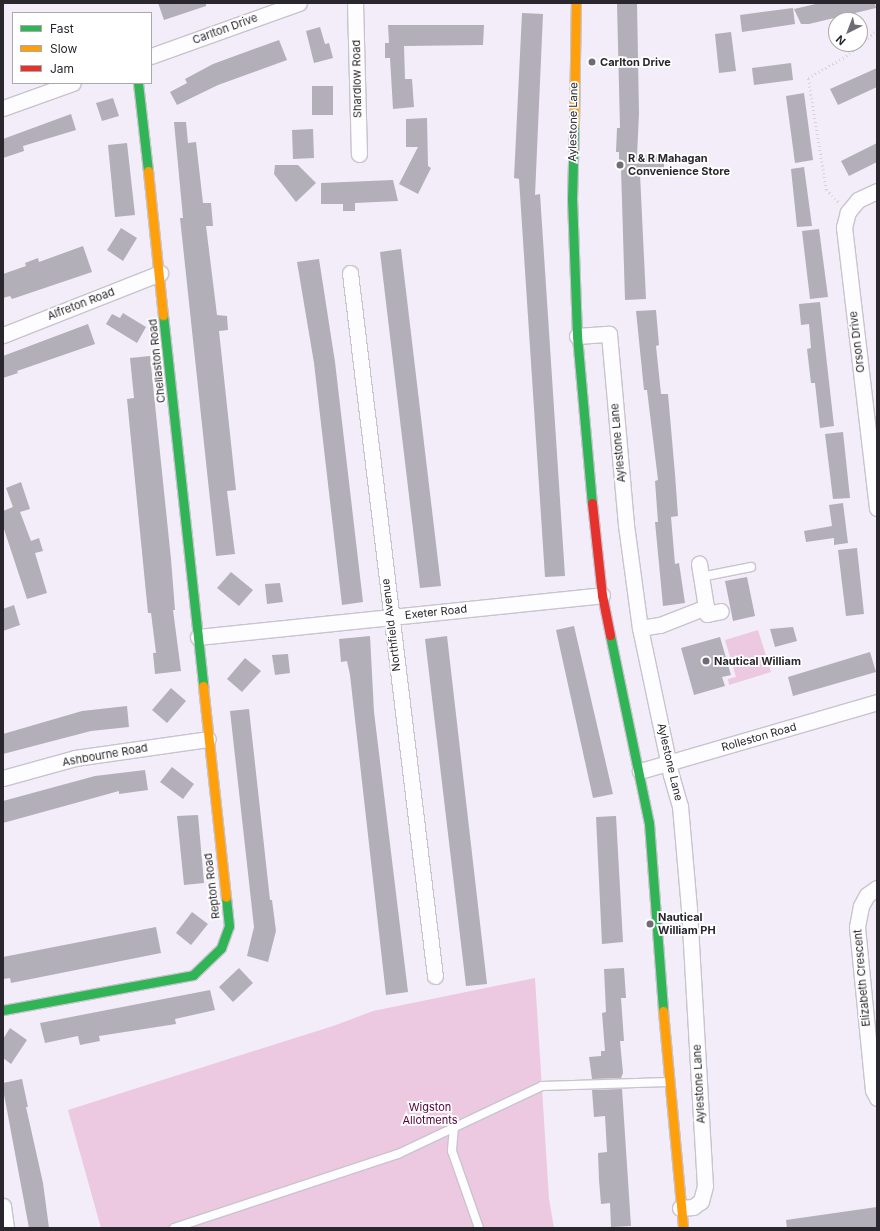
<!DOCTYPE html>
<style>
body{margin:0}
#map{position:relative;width:880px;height:1231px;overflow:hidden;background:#f2edf9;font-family:Inter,sans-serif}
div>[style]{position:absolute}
.green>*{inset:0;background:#ecc9e0}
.building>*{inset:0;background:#b2afb9}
.path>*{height:2.5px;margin-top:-1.25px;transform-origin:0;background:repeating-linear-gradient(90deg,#d6d4d8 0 1px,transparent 0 4px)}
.roads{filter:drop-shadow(1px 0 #c8c4ce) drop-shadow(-1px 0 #c8c4ce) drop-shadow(0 1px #c8c4ce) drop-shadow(0 -1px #c8c4ce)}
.lane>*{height:8px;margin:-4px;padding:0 4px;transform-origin:4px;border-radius:4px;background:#fdfcfe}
.street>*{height:15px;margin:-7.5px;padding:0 7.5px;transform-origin:7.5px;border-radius:7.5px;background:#fdfcfe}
.fast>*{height:9px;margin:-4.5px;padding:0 4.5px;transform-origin:4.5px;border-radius:4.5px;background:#30b455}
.slow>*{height:9px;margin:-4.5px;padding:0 4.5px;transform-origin:4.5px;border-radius:4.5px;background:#ff9f0a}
.jam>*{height:9px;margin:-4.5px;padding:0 4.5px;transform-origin:4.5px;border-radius:4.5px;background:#e5322d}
.dots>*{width:11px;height:11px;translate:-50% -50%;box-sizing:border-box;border:2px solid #fff;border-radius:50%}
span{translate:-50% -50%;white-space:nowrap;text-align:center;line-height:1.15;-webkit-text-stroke:3.5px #fff;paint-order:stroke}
.street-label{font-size:11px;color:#29262e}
.poi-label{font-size:11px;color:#29262e;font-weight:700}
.left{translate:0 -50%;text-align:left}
.park-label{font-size:11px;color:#54013a}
.frame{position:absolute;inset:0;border:4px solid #29262e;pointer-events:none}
.legend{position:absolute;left:12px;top:12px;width:140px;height:72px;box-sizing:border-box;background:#fff;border:1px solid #a9a8ab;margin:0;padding:5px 7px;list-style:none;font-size:12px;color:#29262e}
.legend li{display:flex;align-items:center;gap:8px;height:20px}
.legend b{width:20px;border:1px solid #a9a8ab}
.north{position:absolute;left:828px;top:12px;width:40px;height:40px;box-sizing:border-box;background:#fff;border:1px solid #a9a8ab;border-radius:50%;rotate:222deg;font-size:11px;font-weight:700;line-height:16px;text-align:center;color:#29262e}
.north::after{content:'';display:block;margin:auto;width:14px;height:18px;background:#6f6c75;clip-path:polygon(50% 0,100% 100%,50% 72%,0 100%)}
</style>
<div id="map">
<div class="green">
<div style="clip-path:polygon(758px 630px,771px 672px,729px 685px,728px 679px,736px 677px,725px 640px)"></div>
<div style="clip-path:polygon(535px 978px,549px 1199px,554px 1228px,101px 1228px,68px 1110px,336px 1025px,373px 1011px)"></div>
</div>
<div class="building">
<div style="clip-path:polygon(158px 3px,206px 3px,206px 6px,164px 20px)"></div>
<div style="clip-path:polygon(617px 3px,637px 3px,639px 113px,637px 156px,664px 155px,664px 173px,640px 174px,646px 299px,625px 300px,621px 169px,619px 169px,619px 152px,616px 152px,617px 128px,620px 128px)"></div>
<div style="clip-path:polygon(820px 3px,875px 3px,876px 8px,809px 24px,801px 24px,794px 9px)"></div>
<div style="clip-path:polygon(793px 8px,795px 24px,742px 32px,740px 15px)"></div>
<div style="clip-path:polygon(522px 13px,543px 14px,535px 195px,540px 194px,565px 576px,545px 577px,519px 179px,514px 178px)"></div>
<div style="clip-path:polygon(388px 25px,484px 25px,483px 45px,404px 46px,405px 79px,412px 79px,414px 107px,393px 109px,390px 58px,385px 58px,385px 43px,389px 43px)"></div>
<div style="clip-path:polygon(320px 27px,325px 44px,329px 43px,333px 58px,314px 63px,306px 31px)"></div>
<div style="clip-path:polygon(731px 32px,736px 71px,719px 73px,715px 34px)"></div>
<div style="clip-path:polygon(279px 40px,287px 60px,218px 85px,177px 105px,170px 92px,187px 83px,185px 79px,213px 64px)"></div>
<div style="clip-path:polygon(791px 63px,793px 80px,754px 85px,752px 68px)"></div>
<div style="clip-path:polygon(877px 68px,877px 87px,838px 105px,830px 89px)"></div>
<div style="clip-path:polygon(312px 86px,333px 86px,333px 115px,312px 115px)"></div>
<div style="clip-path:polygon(804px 93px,813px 160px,795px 163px,786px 96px)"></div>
<div style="clip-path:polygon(113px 98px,119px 116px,102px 121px,96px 103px)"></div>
<div style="clip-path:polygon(71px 114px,76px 130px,23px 146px,24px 151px,3px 158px,3px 139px)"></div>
<div style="clip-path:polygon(427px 118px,428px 166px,431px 168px,418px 194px,399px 184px,418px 147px,406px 147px,406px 119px)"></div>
<div style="clip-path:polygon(174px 122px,186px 122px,188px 143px,196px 142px,203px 203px,211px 203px,213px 226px,206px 226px,217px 315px,227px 316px,228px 330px,219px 331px,236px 490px,227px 491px,235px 554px,216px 556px,180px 218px,183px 218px)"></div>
<div style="clip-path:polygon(313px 129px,314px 158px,293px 159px,292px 130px)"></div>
<div style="clip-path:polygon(127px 143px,135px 215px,115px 217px,108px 145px)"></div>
<div style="clip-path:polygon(877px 143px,877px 162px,849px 176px,841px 161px)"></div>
<div style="clip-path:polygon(275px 165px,298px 165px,316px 183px,296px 202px,274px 174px)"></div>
<div style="clip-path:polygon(804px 167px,812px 226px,797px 227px,791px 169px)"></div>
<div style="clip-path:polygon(393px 180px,398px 201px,355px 203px,355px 211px,343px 211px,343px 204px,321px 204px,321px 183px)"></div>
<div style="clip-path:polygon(121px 228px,137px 238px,123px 261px,107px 250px)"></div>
<div style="clip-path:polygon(819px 229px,828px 297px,810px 299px,802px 231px)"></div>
<div style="clip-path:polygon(83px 246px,92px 272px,12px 299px,10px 296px,3px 298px,3px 274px,26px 266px,25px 263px,38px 258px,39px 262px)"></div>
<div style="clip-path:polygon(401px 249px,441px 586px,420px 588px,380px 252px)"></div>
<div style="clip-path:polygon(319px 259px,335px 362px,363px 602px,342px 605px,314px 363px,297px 262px)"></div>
<div style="clip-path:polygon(820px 302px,834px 426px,820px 428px,815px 383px,811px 383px,807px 349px,811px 348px,809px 324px,801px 325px,799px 304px)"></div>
<div style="clip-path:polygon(656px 310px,659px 345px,656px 346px,661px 394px,668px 394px,675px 474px,678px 516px,671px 517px,675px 564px,679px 563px,685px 603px,663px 606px,655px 522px,658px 522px,655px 481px,658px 480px,647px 390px,644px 390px,636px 311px)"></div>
<div style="clip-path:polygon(123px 313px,146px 327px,137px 343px,106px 324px,112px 314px,120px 318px)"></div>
<div style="clip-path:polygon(88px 324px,95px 344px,17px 371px,18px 373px,3px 378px,3px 356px)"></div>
<div style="clip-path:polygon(150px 356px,171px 559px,175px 610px,173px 610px,181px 671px,155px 674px,153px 653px,156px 653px,151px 613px,148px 613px,146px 593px,127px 399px,134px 398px,130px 358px)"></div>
<div style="clip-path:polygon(843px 432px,850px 498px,833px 499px,825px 434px)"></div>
<div style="clip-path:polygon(21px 482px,30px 509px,20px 512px,31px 541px,39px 538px,43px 551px,35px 553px,47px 593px,27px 599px,3px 526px,3px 511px,13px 507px,6px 488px)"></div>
<div style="clip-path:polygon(843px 503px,848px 543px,834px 545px,834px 538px,806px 542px,804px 531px,832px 526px,829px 505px)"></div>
<div style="clip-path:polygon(857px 548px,864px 614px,846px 616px,838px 550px)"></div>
<div style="clip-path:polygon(231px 572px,253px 590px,239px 606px,217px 588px)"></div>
<div style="clip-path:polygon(747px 577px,755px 616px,733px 621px,725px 581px)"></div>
<div style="clip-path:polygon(280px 583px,283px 602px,267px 604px,265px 584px)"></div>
<div style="clip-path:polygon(14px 605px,20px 625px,3px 631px,3px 609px)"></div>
<div style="clip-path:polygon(574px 626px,613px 794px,593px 798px,556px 630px)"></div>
<div style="clip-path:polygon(793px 627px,797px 641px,775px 647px,770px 629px)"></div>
<div style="clip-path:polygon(370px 636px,374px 712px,408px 992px,386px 995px,350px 675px,347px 661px,341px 662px,339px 639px)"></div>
<div style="clip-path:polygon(447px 636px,487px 984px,466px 986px,425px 639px)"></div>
<div style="clip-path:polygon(720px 637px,731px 675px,722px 677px,725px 686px,694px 695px,681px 648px)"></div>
<div style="clip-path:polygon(870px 652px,876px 672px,793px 696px,788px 677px)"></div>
<div style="clip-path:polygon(288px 654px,290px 673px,275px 675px,272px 655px)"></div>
<div style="clip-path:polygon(245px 658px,261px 671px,242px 692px,227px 679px)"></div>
<div style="clip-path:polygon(171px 688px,186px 701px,167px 723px,152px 710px)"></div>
<div style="clip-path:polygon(127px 706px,129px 727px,91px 731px,3px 754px,3px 734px,82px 711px)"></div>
<div style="clip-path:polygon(249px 709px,270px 900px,272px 900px,276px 931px,268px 962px,247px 956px,254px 927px,230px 711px)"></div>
<div style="clip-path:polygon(172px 767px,194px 784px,183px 799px,160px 782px)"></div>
<div style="clip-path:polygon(145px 770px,148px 790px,119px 794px,119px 791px,3px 823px,3px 801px,95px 776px)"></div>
<div style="clip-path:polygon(198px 815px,204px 883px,184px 885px,177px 816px)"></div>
<div style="clip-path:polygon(616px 816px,623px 942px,602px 944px,596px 817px)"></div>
<div style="clip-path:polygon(192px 912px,208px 924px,191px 945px,176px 933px)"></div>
<div style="clip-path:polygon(156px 927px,161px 953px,11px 983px,10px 978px,3px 979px,3px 957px)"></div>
<div style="clip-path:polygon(239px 968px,253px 983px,233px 1002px,219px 987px)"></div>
<div style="clip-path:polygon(624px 968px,626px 998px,621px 998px,624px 1041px,620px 1041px,623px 1073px,621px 1078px,592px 1079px,589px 1057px,601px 1056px,601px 1051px,605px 1051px,602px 1013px,606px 1012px,604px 969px)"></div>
<div style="clip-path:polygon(210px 990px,215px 1010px,175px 1019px,176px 1024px,99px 1036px,100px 1041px,80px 1045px,78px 1036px,45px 1043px,40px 1023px)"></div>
<div style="clip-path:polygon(10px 1028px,27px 1040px,11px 1064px,3px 1058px,3px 1039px)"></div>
<div style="clip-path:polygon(22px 1079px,28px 1107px,26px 1107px,43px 1183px,49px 1228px,29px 1228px,3px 1089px,3px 1083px)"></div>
<div style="clip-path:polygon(622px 1089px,631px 1226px,611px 1227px,610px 1203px,601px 1204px,599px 1180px,598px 1153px,607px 1152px,605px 1116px,594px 1117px,592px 1090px)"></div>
<div style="clip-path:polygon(877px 1207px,877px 1228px,787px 1228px,786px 1220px)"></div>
</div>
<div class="path">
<div style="left:838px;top:202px;width:17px;rotate:-135deg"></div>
<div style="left:826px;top:190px;width:113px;rotate:-99.1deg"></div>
<div style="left:808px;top:78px;width:44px;rotate:-30.1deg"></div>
<div style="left:846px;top:56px;width:40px;rotate:-40deg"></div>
</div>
<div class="roads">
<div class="lane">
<div style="left:701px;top:577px;width:51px;rotate:-11.3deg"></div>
<div style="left:454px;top:1127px;width:24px;rotate:95deg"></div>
<div style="left:452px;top:1151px;width:82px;rotate:70.7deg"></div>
<div style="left:174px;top:1228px;width:236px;rotate:-18.3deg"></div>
<div style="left:398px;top:1154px;width:159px;rotate:-25.3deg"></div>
<div style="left:542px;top:1086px;width:126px;rotate:-1.8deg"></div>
</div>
<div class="street">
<div style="left:355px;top:3px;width:151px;rotate:88.5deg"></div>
<div style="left:151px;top:56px;width:157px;rotate:-19.7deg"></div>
<div style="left:3px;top:108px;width:74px;rotate:-19.7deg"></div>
<div style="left:877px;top:191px;width:21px;rotate:155deg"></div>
<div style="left:858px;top:200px;width:16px;rotate:130deg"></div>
<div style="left:848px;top:212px;width:16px;rotate:105deg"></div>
<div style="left:844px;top:227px;width:283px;rotate:83.3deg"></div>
<div style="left:350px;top:273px;width:708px;rotate:83.11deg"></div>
<div style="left:3px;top:335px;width:169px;rotate:-21.5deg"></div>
<div style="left:577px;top:336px;width:32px;rotate:-4deg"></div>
<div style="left:609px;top:334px;width:192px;rotate:84.9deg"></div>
<div style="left:626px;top:525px;width:104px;rotate:82.3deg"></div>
<div style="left:640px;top:628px;width:150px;rotate:78.1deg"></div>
<div style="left:671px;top:775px;width:32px;rotate:74deg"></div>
<div style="left:680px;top:806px;width:103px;rotate:85deg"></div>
<div style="left:689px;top:909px;width:277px;rotate:86.7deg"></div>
<div style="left:705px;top:1186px;width:16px;rotate:105deg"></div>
<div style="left:701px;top:1201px;width:10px;rotate:143deg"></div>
<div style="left:693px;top:1207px;width:13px;rotate:176deg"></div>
<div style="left:706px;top:607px;width:7px;rotate:82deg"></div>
<div style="left:707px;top:614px;width:14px;rotate:-12deg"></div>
<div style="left:640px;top:628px;width:20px;rotate:-9deg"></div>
<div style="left:660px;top:625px;width:49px;rotate:-21.4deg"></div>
<div style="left:706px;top:607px;width:44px;rotate:-99.2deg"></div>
<div style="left:198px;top:637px;width:406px;rotate:-5.9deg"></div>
<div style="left:640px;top:771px;width:247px;rotate:-16.2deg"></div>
<div style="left:3px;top:778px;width:75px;rotate:-15.5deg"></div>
<div style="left:75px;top:758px;width:134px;rotate:-8.1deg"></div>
<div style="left:877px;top:888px;width:12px;rotate:145deg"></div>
<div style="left:867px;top:895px;width:13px;rotate:119deg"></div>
<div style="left:861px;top:906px;width:21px;rotate:101deg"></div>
<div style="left:857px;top:927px;width:164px;rotate:84.4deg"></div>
<div style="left:873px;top:1090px;width:9px;rotate:63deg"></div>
<div style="left:3px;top:1206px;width:22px;rotate:82deg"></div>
</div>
<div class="fast">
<div style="left:138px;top:83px;width:89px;rotate:83.5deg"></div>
<div style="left:574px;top:124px;width:74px;rotate:91.5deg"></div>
<div style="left:572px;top:198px;width:138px;rotate:87.9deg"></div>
<div style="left:577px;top:336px;width:168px;rotate:84.9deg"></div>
<div style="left:163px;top:315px;width:373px;rotate:83.8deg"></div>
<div style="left:610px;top:635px;width:192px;rotate:78.3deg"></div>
<div style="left:649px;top:823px;width:189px;rotate:85.7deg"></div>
<div style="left:3px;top:1010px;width:193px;rotate:-10.4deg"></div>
<div style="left:193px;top:975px;width:39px;rotate:-44deg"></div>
<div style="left:221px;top:948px;width:23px;rotate:-70deg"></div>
<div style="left:229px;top:926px;width:29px;rotate:-96deg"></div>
</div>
<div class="slow">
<div style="left:574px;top:124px;width:121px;rotate:-89.1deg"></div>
<div style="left:148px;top:171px;width:145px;rotate:84.1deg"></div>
<div style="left:203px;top:686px;width:212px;rotate:83.8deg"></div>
<div style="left:663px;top:1011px;width:218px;rotate:84.7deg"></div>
</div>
<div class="jam">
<div style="left:592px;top:503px;width:93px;rotate:83.8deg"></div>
<div style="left:602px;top:595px;width:41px;rotate:78.7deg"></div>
</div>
</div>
<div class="dots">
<div style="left:592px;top:62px;background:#6f6c75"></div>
<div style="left:620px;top:165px;background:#6f6c75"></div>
<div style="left:706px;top:661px;background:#6f6c75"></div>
<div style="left:650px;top:924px;background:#6f6c75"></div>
</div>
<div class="street-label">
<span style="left:225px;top:29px;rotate:-20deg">Carlton Drive</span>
<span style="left:357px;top:79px;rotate:-91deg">Shardlow Road</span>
<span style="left:573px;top:122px;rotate:-89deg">Aylestone Lane</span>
<span style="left:81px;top:304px;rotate:-21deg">Alfreton Road</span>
<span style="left:857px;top:342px;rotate:-97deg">Orson Drive</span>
<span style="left:157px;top:361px;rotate:-96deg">Chellaston Road</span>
<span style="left:618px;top:443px;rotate:-95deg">Aylestone Lane</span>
<span style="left:436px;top:612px;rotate:-6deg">Exeter Road</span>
<span style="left:391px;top:625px;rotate:-97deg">Northfield Avenue</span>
<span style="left:759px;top:737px;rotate:-16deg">Rolleston Road</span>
<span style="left:105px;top:755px;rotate:-10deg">Ashbourne Road</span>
<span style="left:670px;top:762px;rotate:77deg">Aylestone Lane</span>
<span style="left:212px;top:886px;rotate:-97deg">Repton Road</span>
<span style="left:862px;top:978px;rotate:-95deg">Elizabeth Crescent</span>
<span style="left:699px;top:1084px;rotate:-93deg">Aylestone Lane</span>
</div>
<div class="poi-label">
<span class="left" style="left:600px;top:62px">Carlton Drive</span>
<span class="left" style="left:628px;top:165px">R &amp; R Mahagan<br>Convenience Store</span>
<span class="left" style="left:714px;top:661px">Nautical William</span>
<span class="left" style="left:658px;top:924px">Nautical<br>William PH</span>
</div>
<div class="park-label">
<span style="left:430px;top:1114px">Wigston<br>Allotments</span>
</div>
<div class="frame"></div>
<ul class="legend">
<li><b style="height:5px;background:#30b455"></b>Fast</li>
<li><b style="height:5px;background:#ff9f0a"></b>Slow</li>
<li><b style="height:5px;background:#e5322d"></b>Jam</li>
</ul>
<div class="north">N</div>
</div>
